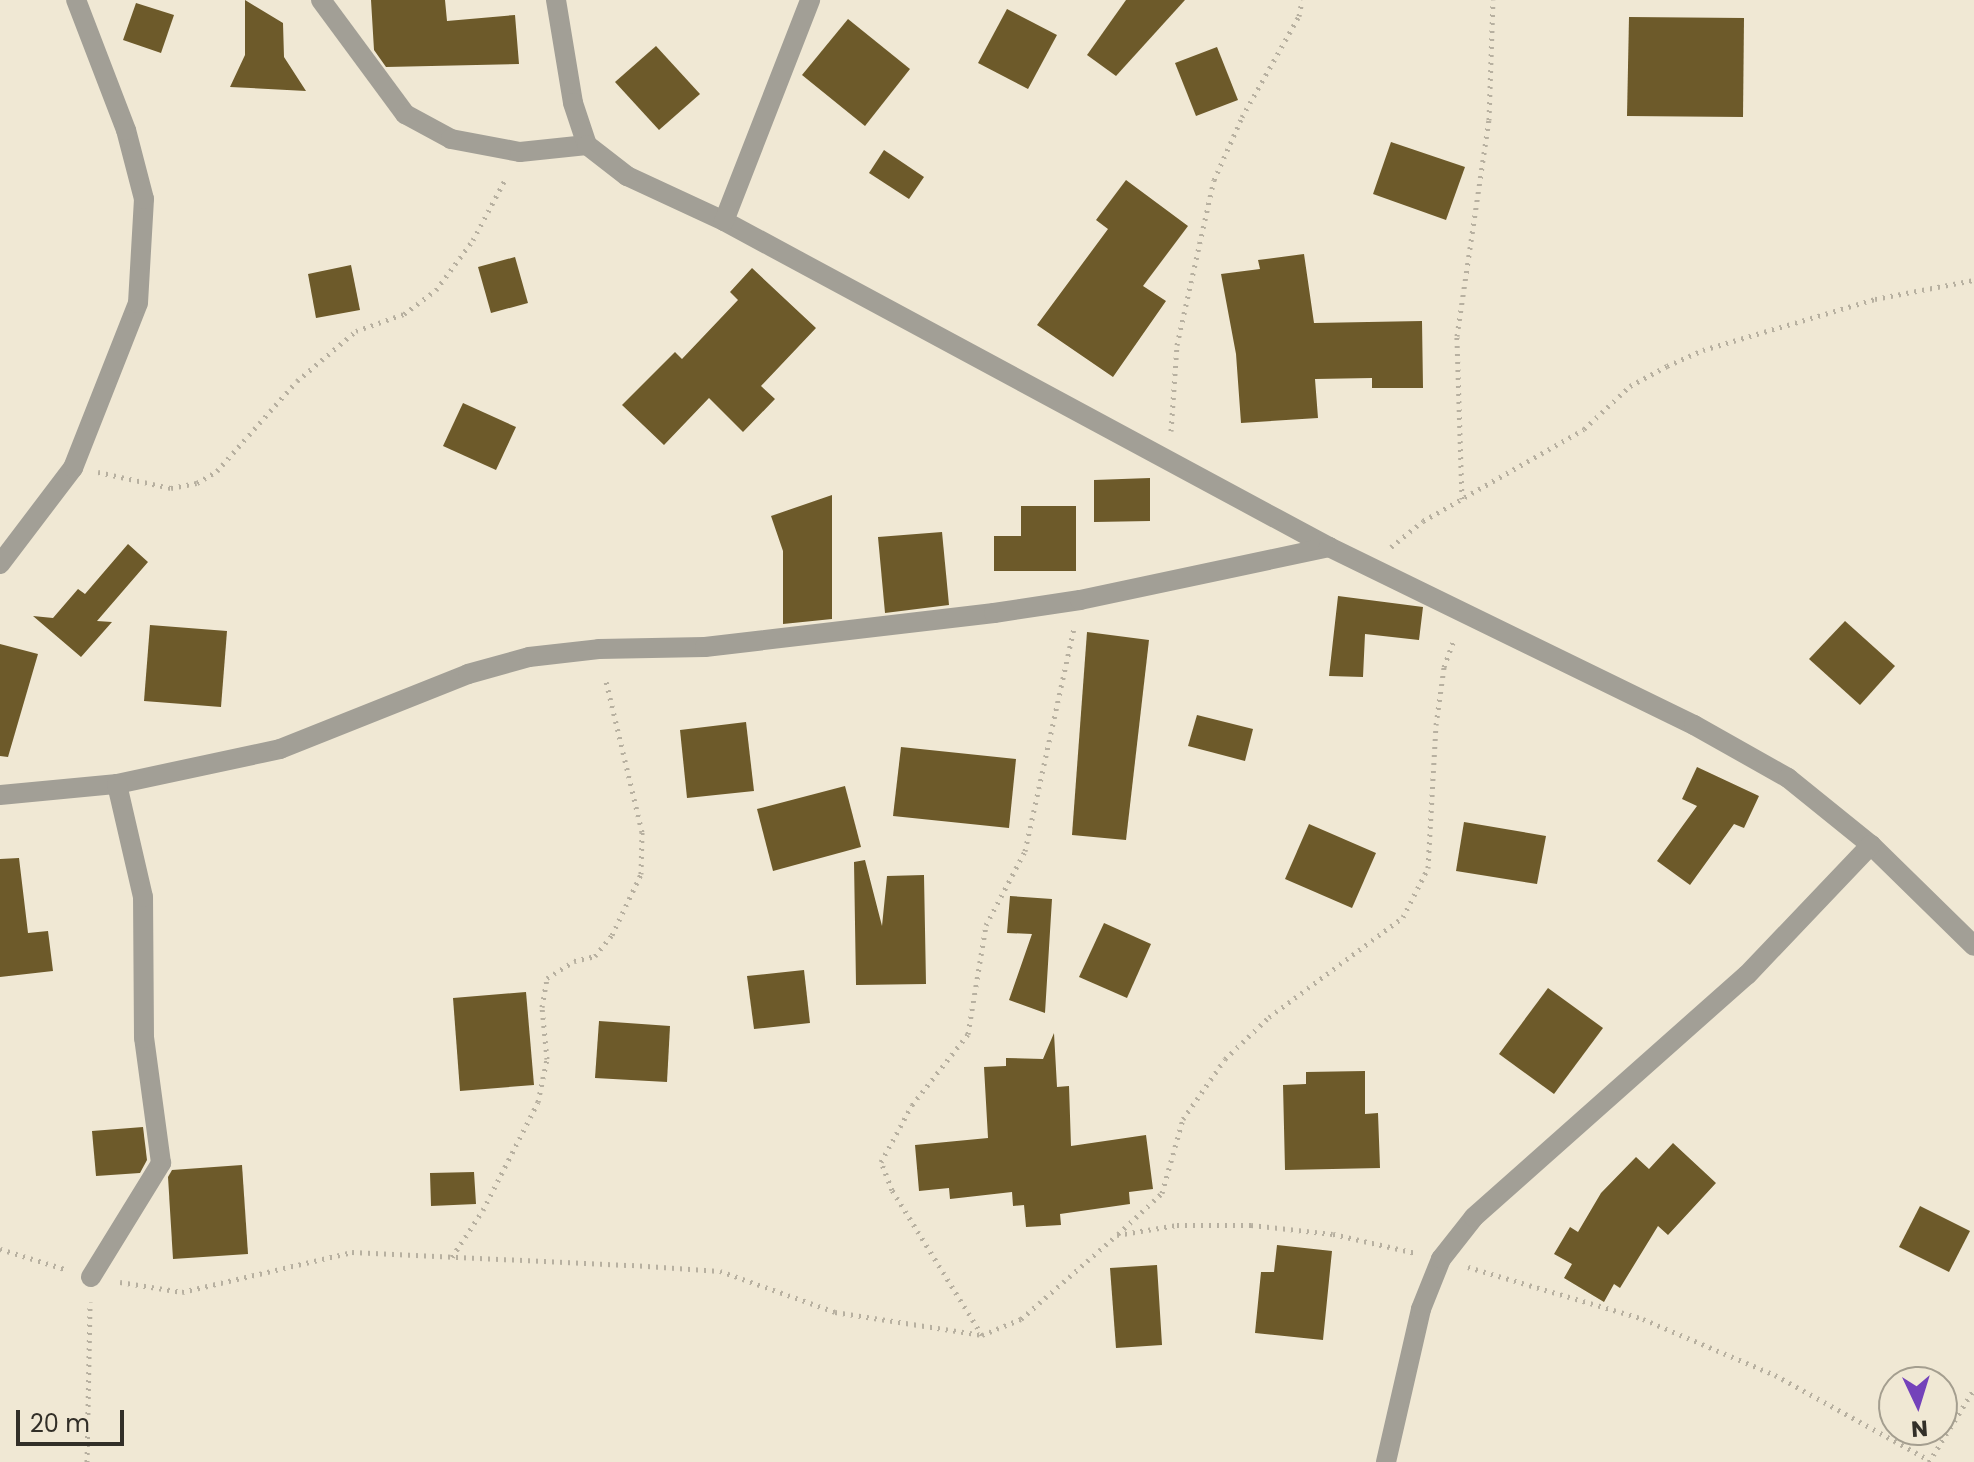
<!DOCTYPE html>
<style>
body{margin:0}
#map{position:relative;width:1974px;height:1462px;overflow:hidden;background:#f0e8d4;font-family:Poppins,sans-serif}
div>[style]{position:absolute}
.building>*{inset:0;background:#6d5a2a}
.path>*{height:5px;margin-top:-2.5px;transform-origin:0;background:repeating-linear-gradient(90deg,#b7b0a0 0 2px,transparent 0 8px)}
.minor>*{height:20px;margin:-10px;padding:0 10px;transform-origin:10px;border-radius:10px;background:#a29f96}
span{translate:-50% -50%;white-space:nowrap;text-align:center;line-height:1.15;-webkit-text-stroke:8px #f0e8d4;paint-order:stroke}
.north{position:absolute;left:1878px;top:1366px;width:80px;height:80px;box-sizing:border-box;background:#f0e8d4;border:2px solid #a49e8f;border-radius:50%;rotate:176deg;font-size:22px;font-weight:700;line-height:32px;text-align:center;color:#322f28}
.north::after{content:'';display:block;margin:auto;width:28px;height:36px;background:#7442ba;clip-path:polygon(50% 0,100% 100%,50% 72%,0 100%)}
.scale{position:absolute;left:16px;top:1410px;width:108px;height:36px;box-sizing:border-box;border:4px solid #322f28;border-top:0;padding-left:10px;font-size:24px;line-height:28px;white-space:nowrap;color:#322f28;-webkit-text-stroke:6px #f0e8d4;paint-order:stroke}
</style>
<div id="map">
<div class="building">
<div style="clip-path:polygon(245px 0,283px 23px,284px 57px,306px 91px,230px 87px,245px 55px)"></div>
<div style="clip-path:polygon(371px 0,445px 0,447px 21px,515px 15px,519px 64px,386px 67px,374px 50px)"></div>
<div style="clip-path:polygon(1126px 0,1185px 0,1116px 76px,1087px 55px)"></div>
<div style="clip-path:polygon(136px 3px,174px 15px,161px 53px,123px 40px)"></div>
<div style="clip-path:polygon(1007px 9px,1057px 35px,1028px 89px,978px 63px)"></div>
<div style="clip-path:polygon(1629px 17px,1744px 18px,1743px 117px,1627px 116px)"></div>
<div style="clip-path:polygon(848px 19px,910px 69px,865px 126px,802px 75px)"></div>
<div style="clip-path:polygon(656px 46px,700px 94px,659px 130px,615px 82px)"></div>
<div style="clip-path:polygon(1217px 47px,1238px 100px,1196px 116px,1175px 63px)"></div>
<div style="clip-path:polygon(1391px 142px,1465px 167px,1446px 220px,1373px 194px)"></div>
<div style="clip-path:polygon(884px 150px,924px 177px,909px 199px,869px 173px)"></div>
<div style="clip-path:polygon(1126px 180px,1188px 226px,1143px 286px,1166px 301px,1113px 377px,1037px 325px,1108px 229px,1096px 220px)"></div>
<div style="clip-path:polygon(1304px 254px,1314px 323px,1422px 321px,1423px 388px,1372px 388px,1372px 378px,1315px 379px,1318px 418px,1241px 423px,1236px 354px,1221px 274px,1260px 269px,1258px 260px)"></div>
<div style="clip-path:polygon(515px 257px,528px 303px,491px 313px,478px 267px)"></div>
<div style="clip-path:polygon(351px 265px,360px 310px,316px 318px,308px 274px)"></div>
<div style="clip-path:polygon(752px 268px,816px 328px,761px 386px,775px 399px,743px 432px,709px 398px,664px 445px,622px 405px,675px 352px,682px 359px,738px 300px,730px 292px)"></div>
<div style="clip-path:polygon(463px 403px,516px 427px,496px 470px,443px 446px)"></div>
<div style="clip-path:polygon(1150px 478px,1150px 521px,1094px 522px,1094px 480px)"></div>
<div style="clip-path:polygon(832px 495px,832px 619px,783px 624px,783px 551px,771px 516px)"></div>
<div style="clip-path:polygon(1021px 506px,1076px 506px,1076px 571px,994px 571px,994px 536px,1021px 536px)"></div>
<div style="clip-path:polygon(942px 532px,949px 605px,885px 613px,878px 537px)"></div>
<div style="clip-path:polygon(128px 544px,148px 562px,97px 621px,112px 622px,81px 657px,33px 616px,53px 618px,78px 589px,85px 594px)"></div>
<div style="clip-path:polygon(1338px 596px,1423px 607px,1419px 640px,1365px 634px,1363px 677px,1329px 676px)"></div>
<div style="clip-path:polygon(1845px 621px,1895px 666px,1860px 705px,1809px 659px)"></div>
<div style="clip-path:polygon(150px 625px,227px 631px,221px 707px,144px 701px)"></div>
<div style="clip-path:polygon(1087px 632px,1149px 640px,1126px 840px,1072px 835px)"></div>
<div style="clip-path:polygon(0 644px,38px 654px,8px 757px,0 756px)"></div>
<div style="clip-path:polygon(1197px 715px,1253px 729px,1245px 761px,1188px 746px)"></div>
<div style="clip-path:polygon(746px 722px,754px 791px,687px 798px,680px 730px)"></div>
<div style="clip-path:polygon(901px 747px,1016px 759px,1009px 828px,893px 816px)"></div>
<div style="clip-path:polygon(1697px 767px,1759px 796px,1744px 828px,1734px 824px,1690px 885px,1657px 861px,1697px 806px,1682px 799px)"></div>
<div style="clip-path:polygon(845px 786px,861px 847px,773px 871px,757px 809px)"></div>
<div style="clip-path:polygon(1464px 822px,1546px 836px,1537px 884px,1456px 871px)"></div>
<div style="clip-path:polygon(1309px 824px,1376px 853px,1352px 908px,1285px 879px)"></div>
<div style="clip-path:polygon(19px 858px,28px 933px,48px 931px,53px 971px,0 977px,0 859px)"></div>
<div style="clip-path:polygon(865px 860px,882px 926px,887px 876px,924px 875px,926px 984px,856px 985px,854px 862px)"></div>
<div style="clip-path:polygon(1010px 896px,1052px 899px,1045px 1013px,1009px 1000px,1032px 934px,1007px 933px)"></div>
<div style="clip-path:polygon(1104px 923px,1151px 944px,1127px 998px,1079px 977px)"></div>
<div style="clip-path:polygon(804px 970px,810px 1023px,754px 1029px,747px 976px)"></div>
<div style="clip-path:polygon(1548px 988px,1603px 1028px,1554px 1094px,1499px 1054px)"></div>
<div style="clip-path:polygon(526px 992px,534px 1085px,460px 1091px,453px 998px)"></div>
<div style="clip-path:polygon(599px 1021px,670px 1026px,667px 1082px,595px 1078px)"></div>
<div style="clip-path:polygon(1054px 1033px,1057px 1087px,1069px 1086px,1071px 1146px,1146px 1135px,1153px 1189px,1129px 1192px,1130px 1204px,1060px 1214px,1061px 1225px,1026px 1227px,1024px 1205px,1013px 1206px,1012px 1192px,950px 1199px,949px 1188px,919px 1191px,915px 1145px,988px 1138px,984px 1067px,1006px 1066px,1006px 1058px,1043px 1059px)"></div>
<div style="clip-path:polygon(1365px 1071px,1365px 1114px,1378px 1113px,1380px 1168px,1285px 1170px,1283px 1085px,1306px 1084px,1306px 1072px)"></div>
<div style="clip-path:polygon(143px 1127px,147px 1160px,140px 1173px,96px 1176px,92px 1131px)"></div>
<div style="clip-path:polygon(1673px 1143px,1716px 1183px,1668px 1235px,1658px 1226px,1620px 1288px,1614px 1284px,1604px 1302px,1564px 1278px,1572px 1264px,1554px 1254px,1570px 1227px,1578px 1232px,1601px 1193px,1636px 1157px,1649px 1169px)"></div>
<div style="clip-path:polygon(242px 1165px,248px 1254px,173px 1259px,168px 1177px,172px 1170px)"></div>
<div style="clip-path:polygon(474px 1172px,476px 1204px,431px 1206px,430px 1173px)"></div>
<div style="clip-path:polygon(1920px 1206px,1970px 1231px,1949px 1272px,1899px 1247px)"></div>
<div style="clip-path:polygon(1277px 1245px,1332px 1251px,1323px 1340px,1255px 1333px,1261px 1272px,1274px 1272px)"></div>
<div style="clip-path:polygon(1157px 1265px,1162px 1345px,1116px 1348px,1110px 1268px)"></div>
</div>
<div class="path">
<div style="left:1171px;top:431px;width:86px;rotate:-86deg"></div>
<div style="left:1177px;top:345px;width:169px;rotate:-77.4deg"></div>
<div style="left:1214px;top:180px;width:69px;rotate:-66deg"></div>
<div style="left:1242px;top:117px;width:116px;rotate:-60.6deg"></div>
<div style="left:1299px;top:16px;width:16px;rotate:-79deg"></div>
<div style="left:98px;top:472px;width:75px;rotate:12.4deg"></div>
<div style="left:171px;top:488px;width:26px;rotate:-11deg"></div>
<div style="left:197px;top:483px;width:23px;rotate:-31deg"></div>
<div style="left:217px;top:471px;width:120px;rotate:-48.4deg"></div>
<div style="left:297px;top:381px;width:77px;rotate:-40.3deg"></div>
<div style="left:356px;top:331px;width:51px;rotate:-19.5deg"></div>
<div style="left:404px;top:314px;width:40px;rotate:-37deg"></div>
<div style="left:436px;top:290px;width:62px;rotate:-53.5deg"></div>
<div style="left:473px;top:240px;width:70px;rotate:-62deg"></div>
<div style="left:1462px;top:499px;width:163px;rotate:-91.8deg"></div>
<div style="left:1457px;top:336px;width:218px;rotate:-81.6deg"></div>
<div style="left:1489px;top:120px;width:120px;rotate:-88.1deg"></div>
<div style="left:1391px;top:547px;width:41px;rotate:-39.1deg"></div>
<div style="left:1423px;top:521px;width:185px;rotate:-29.7deg"></div>
<div style="left:1584px;top:429px;width:63px;rotate:-43.1deg"></div>
<div style="left:1630px;top:386px;width:42px;rotate:-28.4deg"></div>
<div style="left:1667px;top:366px;width:39px;rotate:-24deg"></div>
<div style="left:1703px;top:350px;width:179px;rotate:-16.5deg"></div>
<div style="left:1875px;top:299px;width:101px;rotate:-10.9deg"></div>
<div style="left:1118px;top:1234px;width:60px;rotate:-43deg"></div>
<div style="left:1162px;top:1193px;width:77px;rotate:-74.2deg"></div>
<div style="left:1183px;top:1119px;width:73px;rotate:-55deg"></div>
<div style="left:1225px;top:1059px;width:61px;rotate:-43.7deg"></div>
<div style="left:1269px;top:1017px;width:167px;rotate:-36.7deg"></div>
<div style="left:1403px;top:917px;width:55px;rotate:-63deg"></div>
<div style="left:1428px;top:868px;width:143px;rotate:-86.8deg"></div>
<div style="left:1436px;top:725px;width:59px;rotate:-82.1deg"></div>
<div style="left:1444px;top:667px;width:30px;rotate:-70deg"></div>
<div style="left:0;top:1249px;width:71px;rotate:17.2deg"></div>
<div style="left:452px;top:1257px;width:56px;rotate:-56.6deg"></div>
<div style="left:483px;top:1210px;width:121px;rotate:-63deg"></div>
<div style="left:538px;top:1102px;width:44px;rotate:-78.2deg"></div>
<div style="left:547px;top:1059px;width:52px;rotate:-95.5deg"></div>
<div style="left:542px;top:1007px;width:29px;rotate:-80deg"></div>
<div style="left:547px;top:978px;width:32px;rotate:-32deg"></div>
<div style="left:574px;top:961px;width:22px;rotate:-13deg"></div>
<div style="left:595px;top:956px;width:27px;rotate:-51deg"></div>
<div style="left:612px;top:935px;width:68px;rotate:-64.6deg"></div>
<div style="left:641px;top:874px;width:42px;rotate:-88.6deg"></div>
<div style="left:642px;top:832px;width:159px;rotate:-103.4deg"></div>
<div style="left:1468px;top:1267px;width:183px;rotate:16.5deg"></div>
<div style="left:1643px;top:1319px;width:143px;rotate:23deg"></div>
<div style="left:1775px;top:1375px;width:176px;rotate:28.9deg"></div>
<div style="left:120px;top:1282px;width:63px;rotate:9.2deg"></div>
<div style="left:182px;top:1292px;width:175px;rotate:-13.2deg"></div>
<div style="left:352px;top:1252px;width:280px;rotate:2.7deg"></div>
<div style="left:632px;top:1265px;width:88px;rotate:3.9deg"></div>
<div style="left:720px;top:1271px;width:122px;rotate:19.6deg"></div>
<div style="left:835px;top:1312px;width:149px;rotate:8.9deg"></div>
<div style="left:982px;top:1335px;width:42px;rotate:-22.3deg"></div>
<div style="left:1021px;top:1319px;width:128px;rotate:-41.2deg"></div>
<div style="left:1117px;top:1235px;width:61px;rotate:-9.5deg"></div>
<div style="left:1177px;top:1225px;width:74px"></div>
<div style="left:1251px;top:1225px;width:82px;rotate:6.3deg"></div>
<div style="left:1333px;top:1234px;width:85px;rotate:12.9deg"></div>
<div style="left:982px;top:1335px;width:171px;rotate:-121.8deg"></div>
<div style="left:892px;top:1190px;width:30px;rotate:-111deg"></div>
<div style="left:881px;top:1162px;width:65px;rotate:-61.5deg"></div>
<div style="left:912px;top:1105px;width:90px;rotate:-51.7deg"></div>
<div style="left:968px;top:1034px;width:110px;rotate:-80.6deg"></div>
<div style="left:986px;top:925px;width:84px;rotate:-62.2deg"></div>
<div style="left:1025px;top:851px;width:228px;rotate:-77.6deg"></div>
<div style="left:87px;top:1462px;width:160px;rotate:-88.9deg"></div>
<div style="left:1929px;top:1462px;width:86px;rotate:-58.3deg"></div>
</div>
<div class="minor">
<div style="left:321px;top:0;width:142px;rotate:53.6deg"></div>
<div style="left:405px;top:114px;width:52px;rotate:28.5deg"></div>
<div style="left:451px;top:139px;width:70px;rotate:10.7deg"></div>
<div style="left:520px;top:152px;width:67px;rotate:-6deg"></div>
<div style="left:556px;top:0;width:104px;rotate:80.6deg"></div>
<div style="left:573px;top:103px;width:44px;rotate:71.6deg"></div>
<div style="left:587px;top:145px;width:51px;rotate:37.8deg"></div>
<div style="left:627px;top:176px;width:107px;rotate:24.9deg"></div>
<div style="left:724px;top:221px;width:687px;rotate:28.32deg"></div>
<div style="left:724px;top:221px;width:237px;rotate:-68.7deg"></div>
<div style="left:0;top:564px;width:121px;rotate:-52.8deg"></div>
<div style="left:73px;top:468px;width:177px;rotate:-68.5deg"></div>
<div style="left:138px;top:303px;width:104px;rotate:-86.7deg"></div>
<div style="left:144px;top:199px;width:71px;rotate:-104.6deg"></div>
<div style="left:126px;top:130px;width:139px;rotate:-111deg"></div>
<div style="left:0;top:795px;width:118px;rotate:-5.4deg"></div>
<div style="left:117px;top:784px;width:167px;rotate:-12.1deg"></div>
<div style="left:280px;top:749px;width:202px;rotate:-21.7deg"></div>
<div style="left:468px;top:674px;width:63px;rotate:-15.6deg"></div>
<div style="left:529px;top:657px;width:70px;rotate:-6.5deg"></div>
<div style="left:599px;top:649px;width:106px;rotate:-1.1deg"></div>
<div style="left:705px;top:647px;width:291px;rotate:-6.7deg"></div>
<div style="left:994px;top:613px;width:87px;rotate:-8.6deg"></div>
<div style="left:1080px;top:600px;width:255px;rotate:-12deg"></div>
<div style="left:1329px;top:547px;width:406px;rotate:26deg"></div>
<div style="left:1694px;top:725px;width:108px;rotate:29.4deg"></div>
<div style="left:1788px;top:778px;width:107px;rotate:38.9deg"></div>
<div style="left:1871px;top:845px;width:144px;rotate:44.4deg"></div>
<div style="left:91px;top:1277px;width:134px;rotate:-58.4deg"></div>
<div style="left:161px;top:1163px;width:126px;rotate:-97.7deg"></div>
<div style="left:144px;top:1038px;width:141px;rotate:-90.4deg"></div>
<div style="left:143px;top:897px;width:116px;rotate:-103deg"></div>
<div style="left:1386px;top:1462px;width:157px;rotate:-77.1deg"></div>
<div style="left:1421px;top:1309px;width:54px;rotate:-68.2deg"></div>
<div style="left:1441px;top:1259px;width:53px;rotate:-51.8deg"></div>
<div style="left:1474px;top:1217px;width:365px;rotate:-41.6deg"></div>
<div style="left:1747px;top:975px;width:180px;rotate:-46.4deg"></div>
</div>
<div class="north">N</div>
<div class="scale">20 m</div>
</div>
